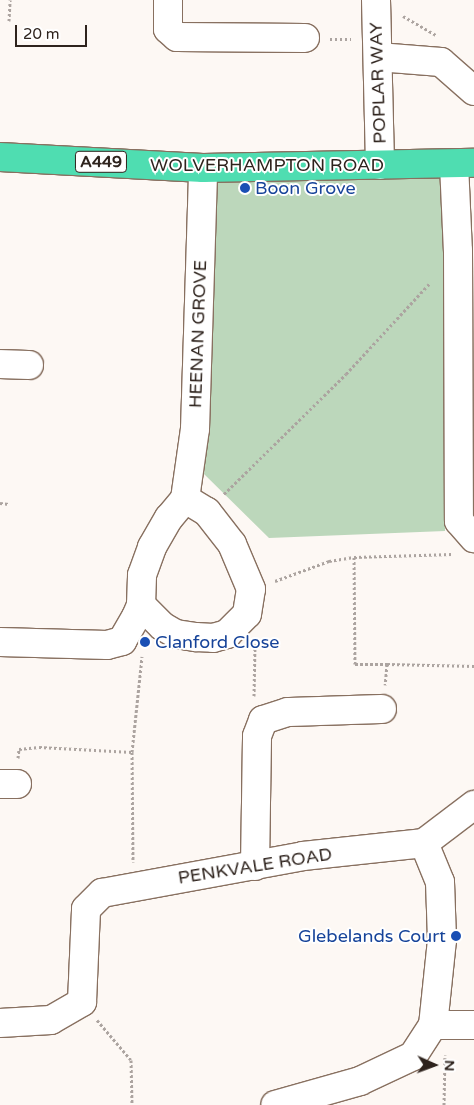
<!DOCTYPE html>
<style>
body{margin:0}
#map{position:relative;width:474px;height:1105px;overflow:hidden;background:#fdf8f4;font-family:"Varela Round",sans-serif}
div>[style]{position:absolute}
.green>*{inset:0;background:#bcd7bb}
.path>*{height:3px;margin-top:-1.5px;transform-origin:0;background:repeating-linear-gradient(90deg,#aca4a0 0 2.5px,transparent 0 5px)}
.roads{filter:drop-shadow(1px 0 #887060) drop-shadow(-1px 0 #887060) drop-shadow(0 1px #887060) drop-shadow(0 -1px #887060)}
.minor>*{height:28px;margin:-14px;padding:0 14px;transform-origin:14px;border-radius:14px;background:#fff}
.highway>*{height:28px;margin:-14px;padding:0 14px;transform-origin:14px;border-radius:14px;background:#4fddb1}
.dots>*{width:14px;height:14px;translate:-50% -50%;box-sizing:border-box;border:2px solid #fff;border-radius:50%}
span{translate:-50% -50%;white-space:nowrap;text-align:center;line-height:1.15;-webkit-text-stroke:4px #fff;paint-order:stroke}
.shield-label span{padding:1px 4px;background:#fff;border:1px solid;border-radius:4px;-webkit-text-stroke-width:0}
.shield-label{font-size:16px;color:#2e231d;font-weight:700}
.street-label{font-size:18px;color:#2e231d}
.transit-label{font-size:18px;color:#164399}
.left{translate:0 -50%;text-align:left}
.right{translate:-100% -50%;text-align:right}
.north{position:absolute;left:409px;top:1040px;width:50px;height:50px;-webkit-text-stroke:4px #fff;paint-order:stroke;rotate:92deg;font-size:14px;font-weight:700;line-height:20px;text-align:center;color:#2e231d}
.north::after{content:'';display:block;margin:auto;width:18px;height:22px;background:#2e231d;clip-path:polygon(50% 0,100% 100%,50% 72%,0 100%)}
.scale{position:absolute;left:15px;top:25px;width:72px;height:22px;box-sizing:border-box;border:2px solid #2e231d;border-top:0;padding-left:6px;font-size:15px;line-height:18px;white-space:nowrap;color:#2e231d;-webkit-text-stroke:4px #fff;paint-order:stroke}
</style>
<div id="map">
<div class="green">
<div style="clip-path:polygon(445px 175px,445px 531px,269px 538px,204px 474px,212px 366px,213px 183px)"></div>
</div>
<div class="path">
<div style="left:403px;top:16px;width:38px;rotate:30deg"></div>
<div style="left:9px;top:21px;width:21px;rotate:-87deg"></div>
<div style="left:330px;top:39px;width:21px"></div>
<div style="left:224px;top:494px;width:171px;rotate:-44.5deg"></div>
<div style="left:346px;top:374px;width:125px;rotate:-47.3deg"></div>
<div style="left:0;top:503px;width:9px;rotate:6deg"></div>
<div style="left:354px;top:557px;width:107px;rotate:89.5deg"></div>
<div style="left:355px;top:664px;width:32px"></div>
<div style="left:387px;top:664px;width:21px;rotate:95deg"></div>
<div style="left:275px;top:581px;width:58px;rotate:-20.3deg"></div>
<div style="left:329px;top:561px;width:25px;rotate:-9deg"></div>
<div style="left:354px;top:557px;width:98px;rotate:-1.8deg"></div>
<div style="left:387px;top:664px;width:87px;rotate:1.3deg"></div>
<div style="left:254px;top:696px;width:54px;rotate:-88.9deg"></div>
<div style="left:132px;top:752px;width:110px;rotate:89.5deg"></div>
<div style="left:18px;top:758px;width:9px;rotate:-84deg"></div>
<div style="left:19px;top:749px;width:20px;rotate:-6deg"></div>
<div style="left:39px;top:747px;width:93px;rotate:3.1deg"></div>
<div style="left:132px;top:752px;width:96px;rotate:-84deg"></div>
<div style="left:97px;top:1020px;width:52px;rotate:49.6deg"></div>
<div style="left:131px;top:1060px;width:45px;rotate:88.7deg"></div>
<div style="left:444px;top:1105px;width:50px;rotate:-88.9deg"></div>
</div>
<div class="roads">
<div class="minor">
<div style="left:168px;top:0;width:29px;rotate:90deg"></div>
<div style="left:168px;top:29px;width:12px;rotate:42deg"></div>
<div style="left:177px;top:37px;width:128px;rotate:0.4deg"></div>
<div style="left:376px;top:0;width:165px;rotate:88.6deg"></div>
<div style="left:378px;top:57px;width:63px;rotate:4.5deg"></div>
<div style="left:441px;top:62px;width:44px;rotate:41.3deg"></div>
<div style="left:454px;top:164px;width:87px;rotate:87.4deg"></div>
<div style="left:458px;top:251px;width:270px;rotate:89.8deg"></div>
<div style="left:459px;top:521px;width:23px;rotate:49deg"></div>
<div style="left:0;top:364px;width:29px;rotate:2deg"></div>
<div style="left:141px;top:605px;width:30px;rotate:45deg"></div>
<div style="left:162px;top:626px;width:16px;rotate:30deg"></div>
<div style="left:176px;top:634px;width:20px;rotate:9deg"></div>
<div style="left:196px;top:637px;width:17px;rotate:3deg"></div>
<div style="left:213px;top:638px;width:15px;rotate:-16deg"></div>
<div style="left:227px;top:634px;width:28px;rotate:-45deg"></div>
<div style="left:247px;top:614px;width:25px;rotate:-81deg"></div>
<div style="left:251px;top:589px;width:49px;rotate:-112.9deg"></div>
<div style="left:232px;top:544px;width:41px;rotate:-128deg"></div>
<div style="left:207px;top:512px;width:26px;rotate:-149deg"></div>
<div style="left:0;top:642px;width:107px;rotate:1.6deg"></div>
<div style="left:107px;top:645px;width:16px;rotate:-15deg"></div>
<div style="left:122px;top:641px;width:28px;rotate:-60deg"></div>
<div style="left:136px;top:617px;width:13px;rotate:-67deg"></div>
<div style="left:141px;top:605px;width:30px;rotate:-88deg"></div>
<div style="left:142px;top:575px;width:30px;rotate:-70deg"></div>
<div style="left:152px;top:547px;width:34px;rotate:-60deg"></div>
<div style="left:169px;top:518px;width:25px;rotate:-50deg"></div>
<div style="left:185px;top:499px;width:71px;rotate:-81.9deg"></div>
<div style="left:195px;top:429px;width:261px;rotate:-88.2deg"></div>
<div style="left:0;top:784px;width:17px"></div>
<div style="left:424px;top:843px;width:63px;rotate:-37.2deg"></div>
<div style="left:255px;top:866px;width:130px;rotate:-89.1deg"></div>
<div style="left:257px;top:736px;width:17px;rotate:-69deg"></div>
<div style="left:263px;top:720px;width:26px;rotate:-18deg"></div>
<div style="left:288px;top:712px;width:94px;rotate:-1.8deg"></div>
<div style="left:0;top:1023px;width:51px;rotate:-3.4deg"></div>
<div style="left:51px;top:1020px;width:36px;rotate:-30deg"></div>
<div style="left:82px;top:1002px;width:93px;rotate:-87.5deg"></div>
<div style="left:86px;top:909px;width:23px;rotate:-45deg"></div>
<div style="left:102px;top:893px;width:204px;rotate:-10.4deg"></div>
<div style="left:303px;top:856px;width:122px;rotate:-6.1deg"></div>
<div style="left:424px;top:843px;width:42px;rotate:67.7deg"></div>
<div style="left:440px;top:882px;width:58px;rotate:88deg"></div>
<div style="left:442px;top:940px;width:85px;rotate:96deg"></div>
<div style="left:433px;top:1025px;width:37px;rotate:123deg"></div>
<div style="left:413px;top:1056px;width:59px;rotate:154.7deg"></div>
<div style="left:360px;top:1081px;width:88px;rotate:164.2deg"></div>
<div style="left:433px;top:1025px;width:41px"></div>
</div>
<div class="highway">
<div style="left:0;top:157px;width:203px;rotate:3.1deg"></div>
<div style="left:203px;top:168px;width:271px;rotate:-1.1deg"></div>
</div>
</div>
<div class="dots">
<div style="left:245px;top:188px;background:#1a4fb4"></div>
<div style="left:145px;top:642px;background:#1a4fb4"></div>
<div style="left:456px;top:936px;background:#1a4fb4"></div>
</div>
<div class="shield-label">
<span style="left:101px;top:162px">A449</span>
</div>
<div class="street-label">
<span style="left:378px;top:83px;rotate:-92deg">POPLAR WAY</span>
<span style="left:267px;top:165px">WOLVERHAMPTON ROAD</span>
<span style="left:198px;top:334px;rotate:-88deg">HEENAN GROVE</span>
<span style="left:255px;top:866px;rotate:-9deg">PENKVALE ROAD</span>
</div>
<div class="transit-label">
<span class="left" style="left:255px;top:188px">Boon Grove</span>
<span class="left" style="left:155px;top:642px">Clanford Close</span>
<span class="right" style="left:446px;top:936px">Glebelands Court</span>
</div>
<div class="north">N</div>
<div class="scale">20 m</div>
</div>
